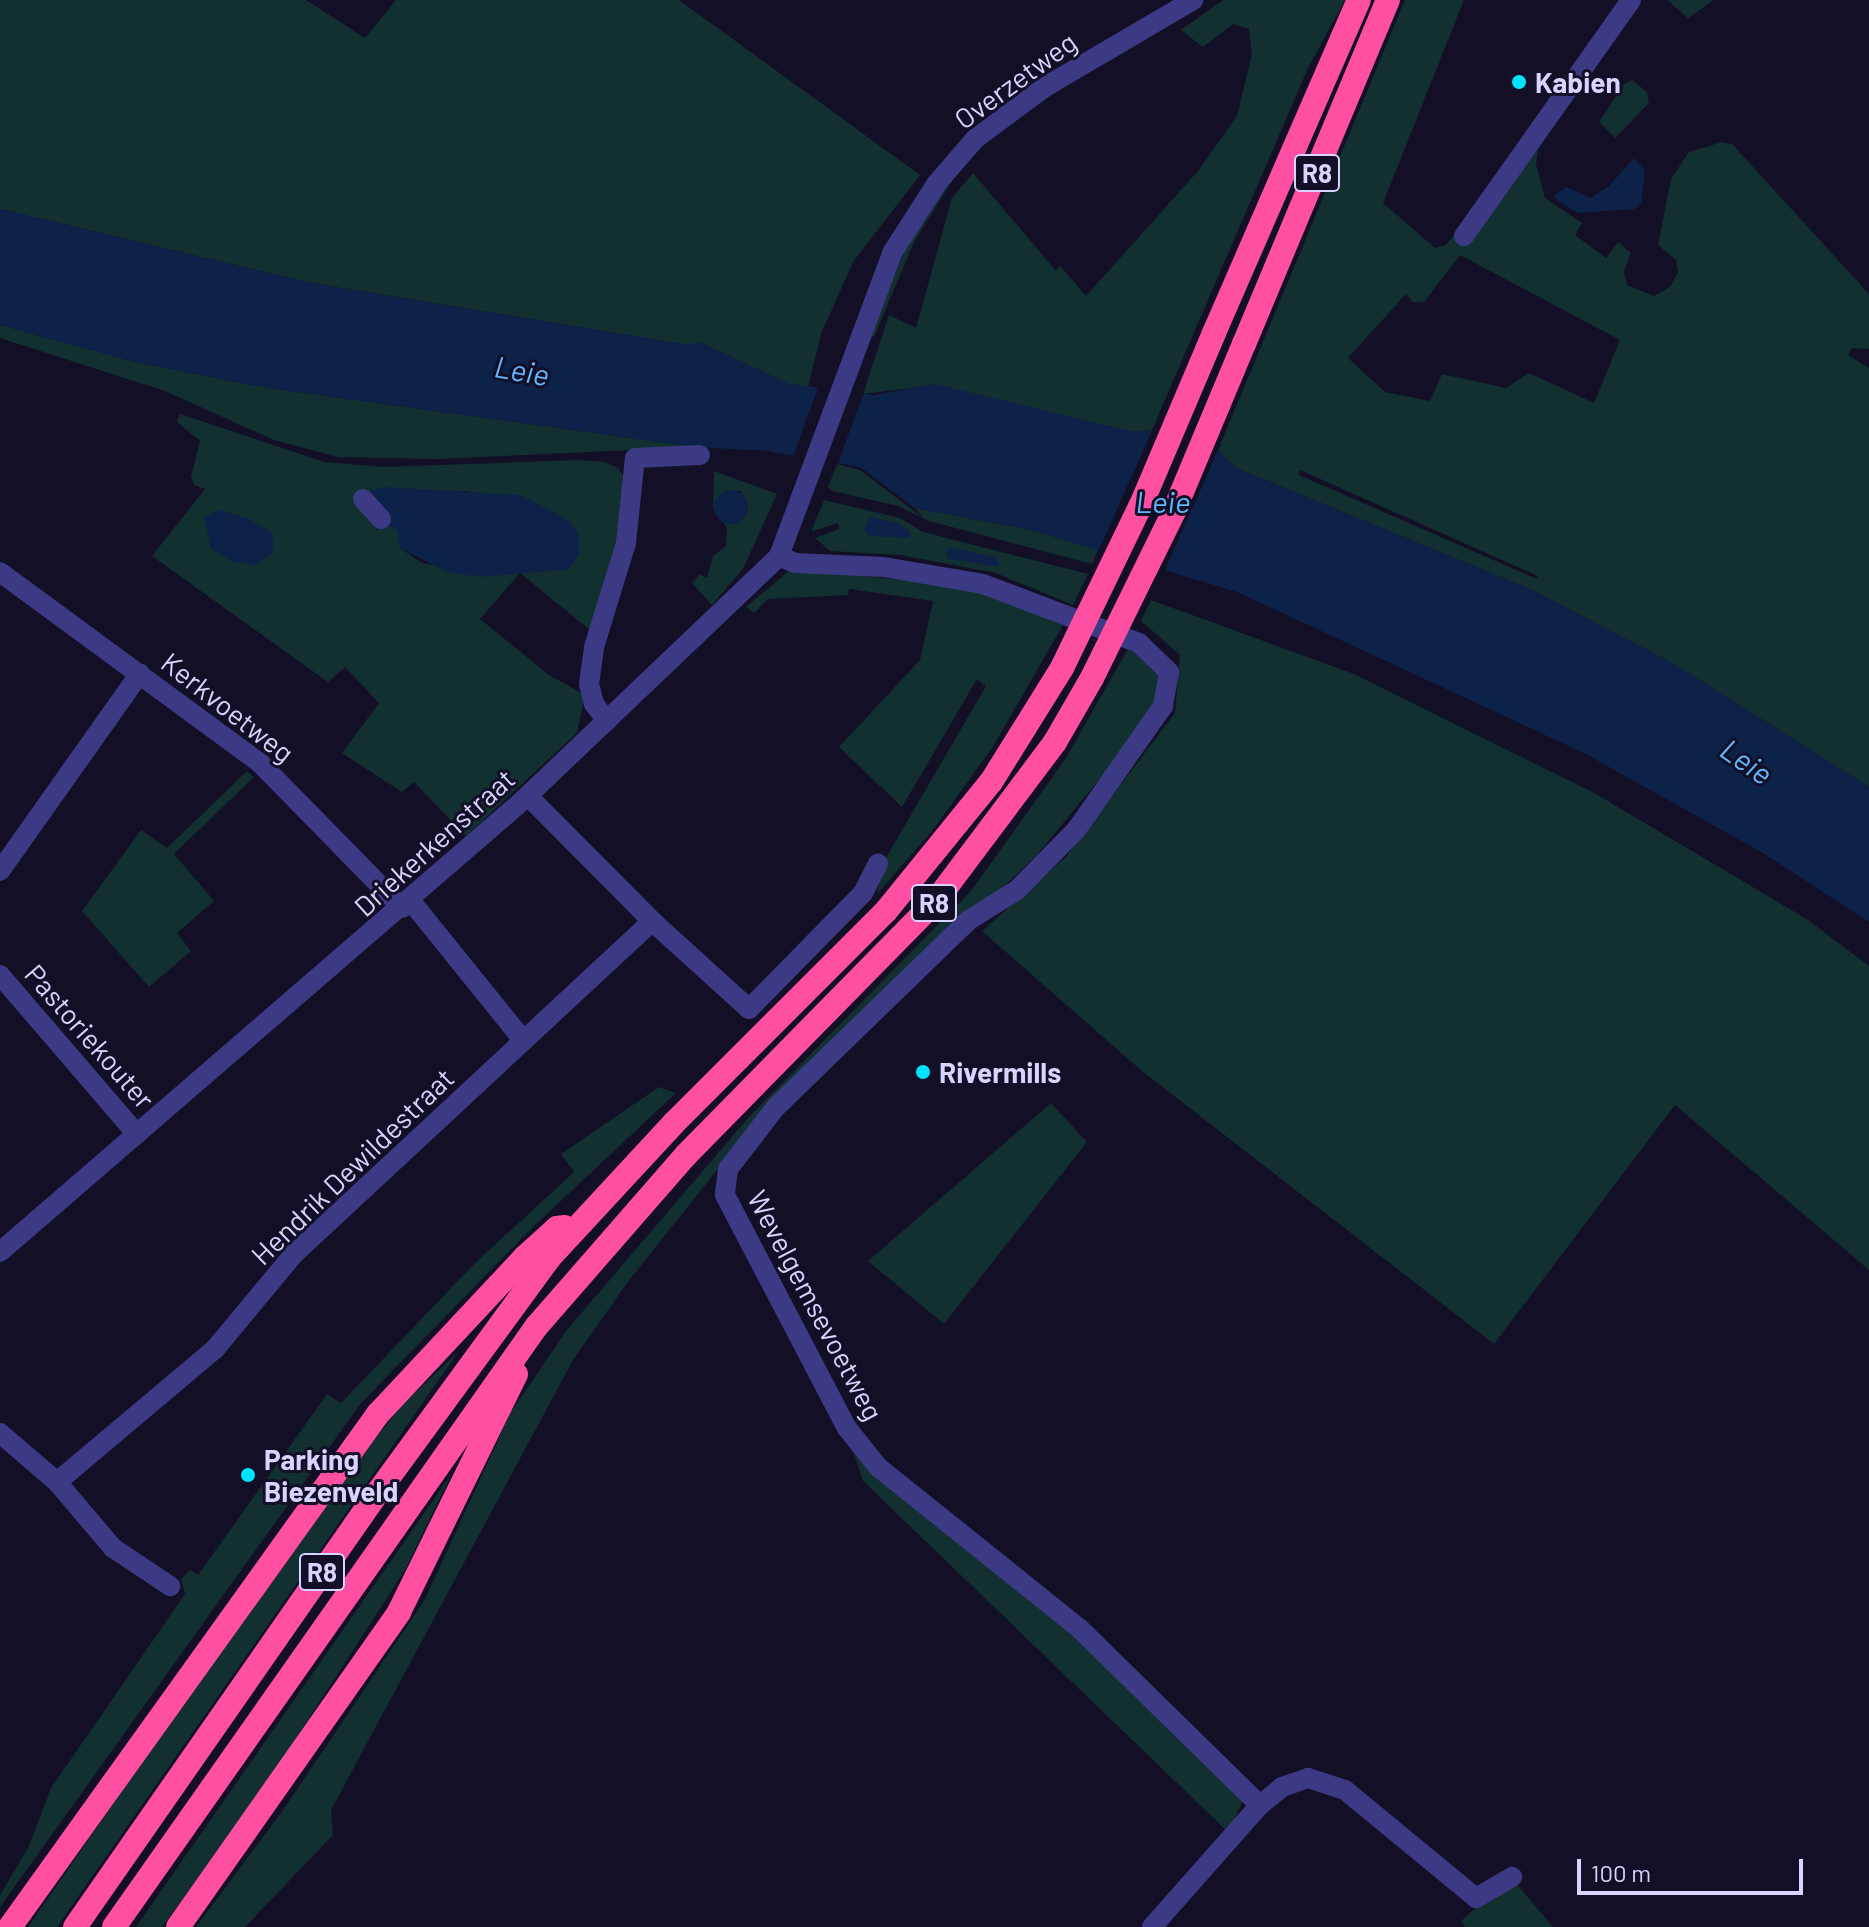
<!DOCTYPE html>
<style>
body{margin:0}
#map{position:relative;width:1869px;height:1927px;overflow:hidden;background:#130f26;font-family:Barlow,sans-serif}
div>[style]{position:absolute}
.green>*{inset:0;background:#12302f}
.water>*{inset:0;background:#0c2248}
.round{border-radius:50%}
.pier>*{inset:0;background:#130f26}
.minor>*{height:20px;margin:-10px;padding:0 10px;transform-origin:10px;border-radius:10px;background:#3d3a85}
.highway>*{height:24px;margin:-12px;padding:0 12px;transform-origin:12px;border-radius:12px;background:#ff4fa3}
.highway-bridge>*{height:24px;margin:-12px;padding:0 12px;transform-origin:12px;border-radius:12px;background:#ff4fa3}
.dots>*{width:22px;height:22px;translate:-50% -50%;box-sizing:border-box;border:4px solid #130f26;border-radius:50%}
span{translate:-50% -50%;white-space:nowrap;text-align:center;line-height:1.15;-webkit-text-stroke:6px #130f26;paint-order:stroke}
.shield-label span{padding:2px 6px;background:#130f26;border:2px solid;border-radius:6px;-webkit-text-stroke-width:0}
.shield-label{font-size:26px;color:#d9d4ff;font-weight:700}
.street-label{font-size:28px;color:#d9d4ff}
.poi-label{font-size:28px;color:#d9d4ff;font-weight:700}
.left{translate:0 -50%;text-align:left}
.water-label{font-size:30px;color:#62b6ff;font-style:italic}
.scale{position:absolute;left:1577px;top:1859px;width:226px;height:36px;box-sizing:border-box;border:4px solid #d9d4ff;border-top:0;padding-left:10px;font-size:24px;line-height:28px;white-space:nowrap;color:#d9d4ff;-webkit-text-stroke:6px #130f26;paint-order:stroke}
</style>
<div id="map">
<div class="green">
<div style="clip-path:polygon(0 0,306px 0,365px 38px,396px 0,679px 0,920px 175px,853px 262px,821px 334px,808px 388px,789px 384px,699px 342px,689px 345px,311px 283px,0 209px)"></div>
<div style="clip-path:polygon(1223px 0,1345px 0,1308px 68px,1152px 430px,1133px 432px,935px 385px,863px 394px,889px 315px,916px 328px,952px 198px,973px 173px,1056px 271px,1060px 266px,1086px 296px,1198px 171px,1237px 116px,1252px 54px,1249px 29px,1233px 24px,1203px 47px,1181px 30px)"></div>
<div style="clip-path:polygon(evenodd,1405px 0,1464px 0,1383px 203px,1435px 248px,1446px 245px,1515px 155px,1539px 142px,1536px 164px,1545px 198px,1582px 223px,1575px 235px,1606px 258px,1618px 242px,1631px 253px,1624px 271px,1627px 285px,1654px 296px,1670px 287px,1678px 272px,1676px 260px,1658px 245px,1671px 179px,1689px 152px,1722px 142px,1732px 144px,1869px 294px,1869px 349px,1853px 348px,1848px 355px,1869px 368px,1869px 787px,1674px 664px,1532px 590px,1236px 468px,1218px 450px,1405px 0,1460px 255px,1620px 340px,1594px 403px,1529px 373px,1506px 388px,1442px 374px,1430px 401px,1385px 392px,1348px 358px,1406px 294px,1413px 302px,1424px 302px,1460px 255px,1405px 0,1300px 470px,1538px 576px,1537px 579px,1299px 475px,1300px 470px)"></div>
<div style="clip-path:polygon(1667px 0,1714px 0,1688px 18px)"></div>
<div style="clip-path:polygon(1632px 80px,1647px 92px,1649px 103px,1615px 138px,1599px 122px,1624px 84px)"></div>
<div style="clip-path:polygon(964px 162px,914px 242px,874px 337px,870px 336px,910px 237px)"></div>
<div style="clip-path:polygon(0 325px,136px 362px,268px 388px,696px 447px,438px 459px,338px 457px,274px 440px,165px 391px,0 338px)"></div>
<div style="clip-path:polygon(evenodd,180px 414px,324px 462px,384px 467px,577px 460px,604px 462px,618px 468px,624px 478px,622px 521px,591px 631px,520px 573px,480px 619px,549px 675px,585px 695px,577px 733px,466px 836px,414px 782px,402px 792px,342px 753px,379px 703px,345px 667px,328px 682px,152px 556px,205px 489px,194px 485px,191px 477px,200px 441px,177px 422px,180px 414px,469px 491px,568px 569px,500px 575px,422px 563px,400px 548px,398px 530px,379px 521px,431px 492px,469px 491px)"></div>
<div style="clip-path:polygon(837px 464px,860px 470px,923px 518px,915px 508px,1031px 530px,1098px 550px,1092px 564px,929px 521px,898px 506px,832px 491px,828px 487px)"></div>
<div style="clip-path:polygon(evenodd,714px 471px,777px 494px,743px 569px,712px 605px,692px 583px,700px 574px,707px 578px,713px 556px,726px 546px,727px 528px,713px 508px,714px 471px,725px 491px,741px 491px,743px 516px,733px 525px,725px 491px)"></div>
<div style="clip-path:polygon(824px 500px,900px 518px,923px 532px,1088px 574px,1073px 605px,996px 573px,900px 555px,830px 551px,815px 538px,839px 529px,838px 523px,811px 532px)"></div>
<div style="clip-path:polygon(791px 569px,966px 586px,1063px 625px,992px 748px,932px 831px,877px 894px,883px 863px,986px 686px,977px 679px,902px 807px,839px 747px,920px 660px,933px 601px,849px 589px,848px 595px,768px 599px,754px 613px,746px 607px)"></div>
<div style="clip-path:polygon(1151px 600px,1354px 674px,1596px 794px,1808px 920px,1869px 966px,1869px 1270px,1675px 1105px,1494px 1344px,1142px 1071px,982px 931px,1066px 857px,1175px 713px,1180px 655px,1141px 621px)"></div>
<div style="clip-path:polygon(1128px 649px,1155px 663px,1161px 678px,1160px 694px,1125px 748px,1036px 856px,753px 1125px,627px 1283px,573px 1360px,331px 1810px,333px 1835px,245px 1927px,196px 1927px,283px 1810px,424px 1601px,511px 1412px,566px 1331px,748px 1118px,971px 891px,1066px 758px)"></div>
<div style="clip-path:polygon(247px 771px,254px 777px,174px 854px,214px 901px,177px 933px,191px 951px,149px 987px,82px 911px,141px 830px,167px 848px)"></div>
<div style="clip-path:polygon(659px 1087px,676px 1093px,533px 1227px,361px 1403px,0 1907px,0 1895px,29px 1846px,51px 1788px,185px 1594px,181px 1579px,190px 1570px,198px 1575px,327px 1394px,341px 1403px,475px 1263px,574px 1172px,561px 1154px)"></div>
<div style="clip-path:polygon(1051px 1103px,1087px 1142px,944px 1324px,868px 1261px)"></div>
<div style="clip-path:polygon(459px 1351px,57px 1927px,28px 1927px,296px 1540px,402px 1405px)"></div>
<div style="clip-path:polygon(851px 1445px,1037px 1598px,1244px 1799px,1228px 1832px,863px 1481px)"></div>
<div style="clip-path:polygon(452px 1473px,405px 1570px,258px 1797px,162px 1927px,136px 1927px)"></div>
<div style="clip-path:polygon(1515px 1882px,1553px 1927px,1465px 1927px,1461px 1921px,1479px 1905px)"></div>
</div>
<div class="water">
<div style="clip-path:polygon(1634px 158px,1645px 171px,1641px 203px,1635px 209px,1578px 213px,1556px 200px,1555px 195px,1566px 187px,1591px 198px,1609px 186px)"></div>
<div style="clip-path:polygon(0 209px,311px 283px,689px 345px,699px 342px,790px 384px,874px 395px,935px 384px,1133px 432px,1152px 430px,1218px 450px,1236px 468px,1532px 590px,1674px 664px,1869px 787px,1869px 922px,1763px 853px,1584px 753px,1237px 592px,1031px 530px,915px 508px,860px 467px,768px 451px,696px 447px,268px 388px,136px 362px,0 325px)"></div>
<div style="clip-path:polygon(383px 487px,521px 495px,568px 520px,579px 536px,579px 555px,569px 569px,480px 577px,447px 572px,400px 548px,397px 530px,379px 520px,361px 501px,369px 491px)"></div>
<div class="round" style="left:714px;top:490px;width:34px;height:34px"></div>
<div style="clip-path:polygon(219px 510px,247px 518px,273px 533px,273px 553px,255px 565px,233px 562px,211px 549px,204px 517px)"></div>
<div style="clip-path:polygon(870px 517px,898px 523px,911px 532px,909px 538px,869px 536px,864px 530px)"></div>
<div style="clip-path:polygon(953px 548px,997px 558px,1000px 567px,948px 559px,946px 549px)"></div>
</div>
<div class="pier">
<div style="clip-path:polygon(820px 382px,865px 390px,836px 468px,792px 460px)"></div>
<div style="clip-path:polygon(1154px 426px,1220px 446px,1163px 574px,1097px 554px)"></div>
</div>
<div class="minor">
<div style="left:1464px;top:236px;width:289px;rotate:-54.7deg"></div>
<div style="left:363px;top:499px;width:27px;rotate:48deg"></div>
<div style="left:779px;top:556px;width:17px;rotate:24deg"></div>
<div style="left:795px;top:563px;width:89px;rotate:2.6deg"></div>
<div style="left:884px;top:567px;width:100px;rotate:9.7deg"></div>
<div style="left:983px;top:584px;width:167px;rotate:20.7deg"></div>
<div style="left:1139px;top:643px;width:42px;rotate:44deg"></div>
<div style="left:1169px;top:672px;width:35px;rotate:100deg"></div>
<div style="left:1163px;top:706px;width:150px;rotate:125deg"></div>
<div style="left:1077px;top:829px;width:86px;rotate:134.5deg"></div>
<div style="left:1017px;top:890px;width:57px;rotate:148deg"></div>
<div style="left:969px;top:920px;width:269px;rotate:135.9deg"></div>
<div style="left:776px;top:1107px;width:78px;rotate:127.7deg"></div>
<div style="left:728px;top:1169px;width:26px;rotate:97deg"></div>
<div style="left:725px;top:1195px;width:263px;rotate:62.4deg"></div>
<div style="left:847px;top:1428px;width:50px;rotate:51.5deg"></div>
<div style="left:878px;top:1467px;width:259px;rotate:38.7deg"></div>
<div style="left:1080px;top:1629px;width:252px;rotate:44.4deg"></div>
<div style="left:0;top:572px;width:323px;rotate:36.3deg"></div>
<div style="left:260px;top:763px;width:203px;rotate:45.6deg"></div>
<div style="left:607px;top:721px;width:21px;rotate:-127deg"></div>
<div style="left:594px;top:704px;width:21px;rotate:-104deg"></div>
<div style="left:589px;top:684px;width:37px;rotate:-82deg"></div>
<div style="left:594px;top:647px;width:109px;rotate:-72.9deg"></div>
<div style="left:626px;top:543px;width:85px;rotate:-84deg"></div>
<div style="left:635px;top:458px;width:65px;rotate:-2.6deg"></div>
<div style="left:528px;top:796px;width:176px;rotate:45.2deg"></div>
<div style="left:652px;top:921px;width:131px;rotate:42.2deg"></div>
<div style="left:749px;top:1009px;width:163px;rotate:-45.5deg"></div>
<div style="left:863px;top:893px;width:33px;rotate:-63deg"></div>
<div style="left:0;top:871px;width:242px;rotate:-54.7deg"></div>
<div style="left:410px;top:900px;width:180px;rotate:51.1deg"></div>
<div style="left:0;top:975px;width:210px;rotate:49.3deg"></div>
<div style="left:0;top:1252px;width:688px;rotate:-40.82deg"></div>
<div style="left:521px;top:802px;width:356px;rotate:-43.6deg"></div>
<div style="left:779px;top:556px;width:323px;rotate:-69.5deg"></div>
<div style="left:892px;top:253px;width:83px;rotate:-57.3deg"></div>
<div style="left:937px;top:183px;width:58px;rotate:-49.2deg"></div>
<div style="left:975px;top:139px;width:87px;rotate:-36.6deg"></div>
<div style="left:1045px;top:87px;width:172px;rotate:-30.4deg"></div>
<div style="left:0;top:1433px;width:75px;rotate:40.7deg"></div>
<div style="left:57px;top:1482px;width:87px;rotate:49.7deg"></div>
<div style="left:113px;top:1548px;width:69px;rotate:33.7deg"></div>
<div style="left:57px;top:1482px;width:207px;rotate:-40.1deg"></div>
<div style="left:215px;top:1349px;width:124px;rotate:-50.3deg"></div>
<div style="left:294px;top:1254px;width:489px;rotate:-42.9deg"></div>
<div style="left:1152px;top:1927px;width:163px;rotate:-48.5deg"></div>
<div style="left:1260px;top:1805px;width:28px;rotate:-39deg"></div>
<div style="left:1282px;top:1787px;width:28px;rotate:-19deg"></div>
<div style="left:1308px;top:1778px;width:39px;rotate:18deg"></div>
<div style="left:1345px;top:1790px;width:170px;rotate:39.5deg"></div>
<div style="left:1476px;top:1898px;width:42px;rotate:-30.3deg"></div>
</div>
<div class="highway">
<div style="left:1214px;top:333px;width:363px;rotate:-66.5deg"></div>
<div style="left:1244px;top:344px;width:373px;rotate:-67.3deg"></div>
<div style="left:10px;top:1927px;width:631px;rotate:-54.35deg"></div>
<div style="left:378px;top:1414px;width:215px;rotate:-46.9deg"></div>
<div style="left:525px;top:1257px;width:43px;rotate:-42.2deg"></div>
<div style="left:557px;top:1228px;width:8px;rotate:-7deg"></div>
<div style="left:75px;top:1927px;width:530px;rotate:-55.14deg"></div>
<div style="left:378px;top:1492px;width:290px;rotate:-53.8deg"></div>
<div style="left:549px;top:1258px;width:184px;rotate:-47.2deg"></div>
<div style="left:674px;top:1123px;width:300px;rotate:-45deg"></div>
<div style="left:886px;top:911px;width:166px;rotate:-50.9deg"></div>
<div style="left:991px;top:782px;width:134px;rotate:-58.1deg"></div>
<div style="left:114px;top:1927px;width:734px;rotate:-54.88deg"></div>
<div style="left:536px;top:1327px;width:228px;rotate:-48.9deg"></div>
<div style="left:686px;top:1155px;width:355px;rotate:-45.5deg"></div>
<div style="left:935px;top:902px;width:200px;rotate:-53.1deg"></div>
<div style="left:1055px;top:742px;width:74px;rotate:-60deg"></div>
<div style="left:178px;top:1927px;width:385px;rotate:-54.9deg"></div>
<div style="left:399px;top:1612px;width:265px;rotate:-63.8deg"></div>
</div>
<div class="highway-bridge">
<div style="left:1062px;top:668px;width:189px;rotate:-64.2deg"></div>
<div style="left:1144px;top:498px;width:179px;rotate:-67deg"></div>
<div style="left:1092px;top:678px;width:186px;rotate:-63.8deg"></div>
<div style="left:1174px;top:511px;width:181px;rotate:-67.3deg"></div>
</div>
<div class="dots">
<div style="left:1519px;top:82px;background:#00e5ff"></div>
<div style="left:923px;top:1072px;background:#00e5ff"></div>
<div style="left:248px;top:1475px;background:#00e5ff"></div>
</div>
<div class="shield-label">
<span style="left:1317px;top:173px">R8</span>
<span style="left:934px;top:903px">R8</span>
<span style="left:322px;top:1572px">R8</span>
</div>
<div class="street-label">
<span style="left:1015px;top:80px;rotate:-36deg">Overzetweg</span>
<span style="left:228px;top:707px;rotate:38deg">Kerkvoetweg</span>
<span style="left:434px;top:842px;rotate:-42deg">Driekerkenstraat</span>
<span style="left:90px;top:1036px;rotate:49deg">Pastoriekouter</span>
<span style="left:352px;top:1166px;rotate:-44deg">Hendrik Dewildestraat</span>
<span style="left:816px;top:1305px;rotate:62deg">Wevelgemsevoetweg</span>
</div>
<div class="poi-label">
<span class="left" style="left:1535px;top:82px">Kabien</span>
<span class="left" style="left:939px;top:1072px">Rivermills</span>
<span class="left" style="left:264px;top:1475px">Parking<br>Biezenveld</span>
</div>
<div class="water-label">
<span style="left:522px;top:370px;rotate:10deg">Leie</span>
<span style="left:1163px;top:501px">Leie</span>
<span style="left:1747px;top:761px;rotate:35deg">Leie</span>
</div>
<div class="scale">100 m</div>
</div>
